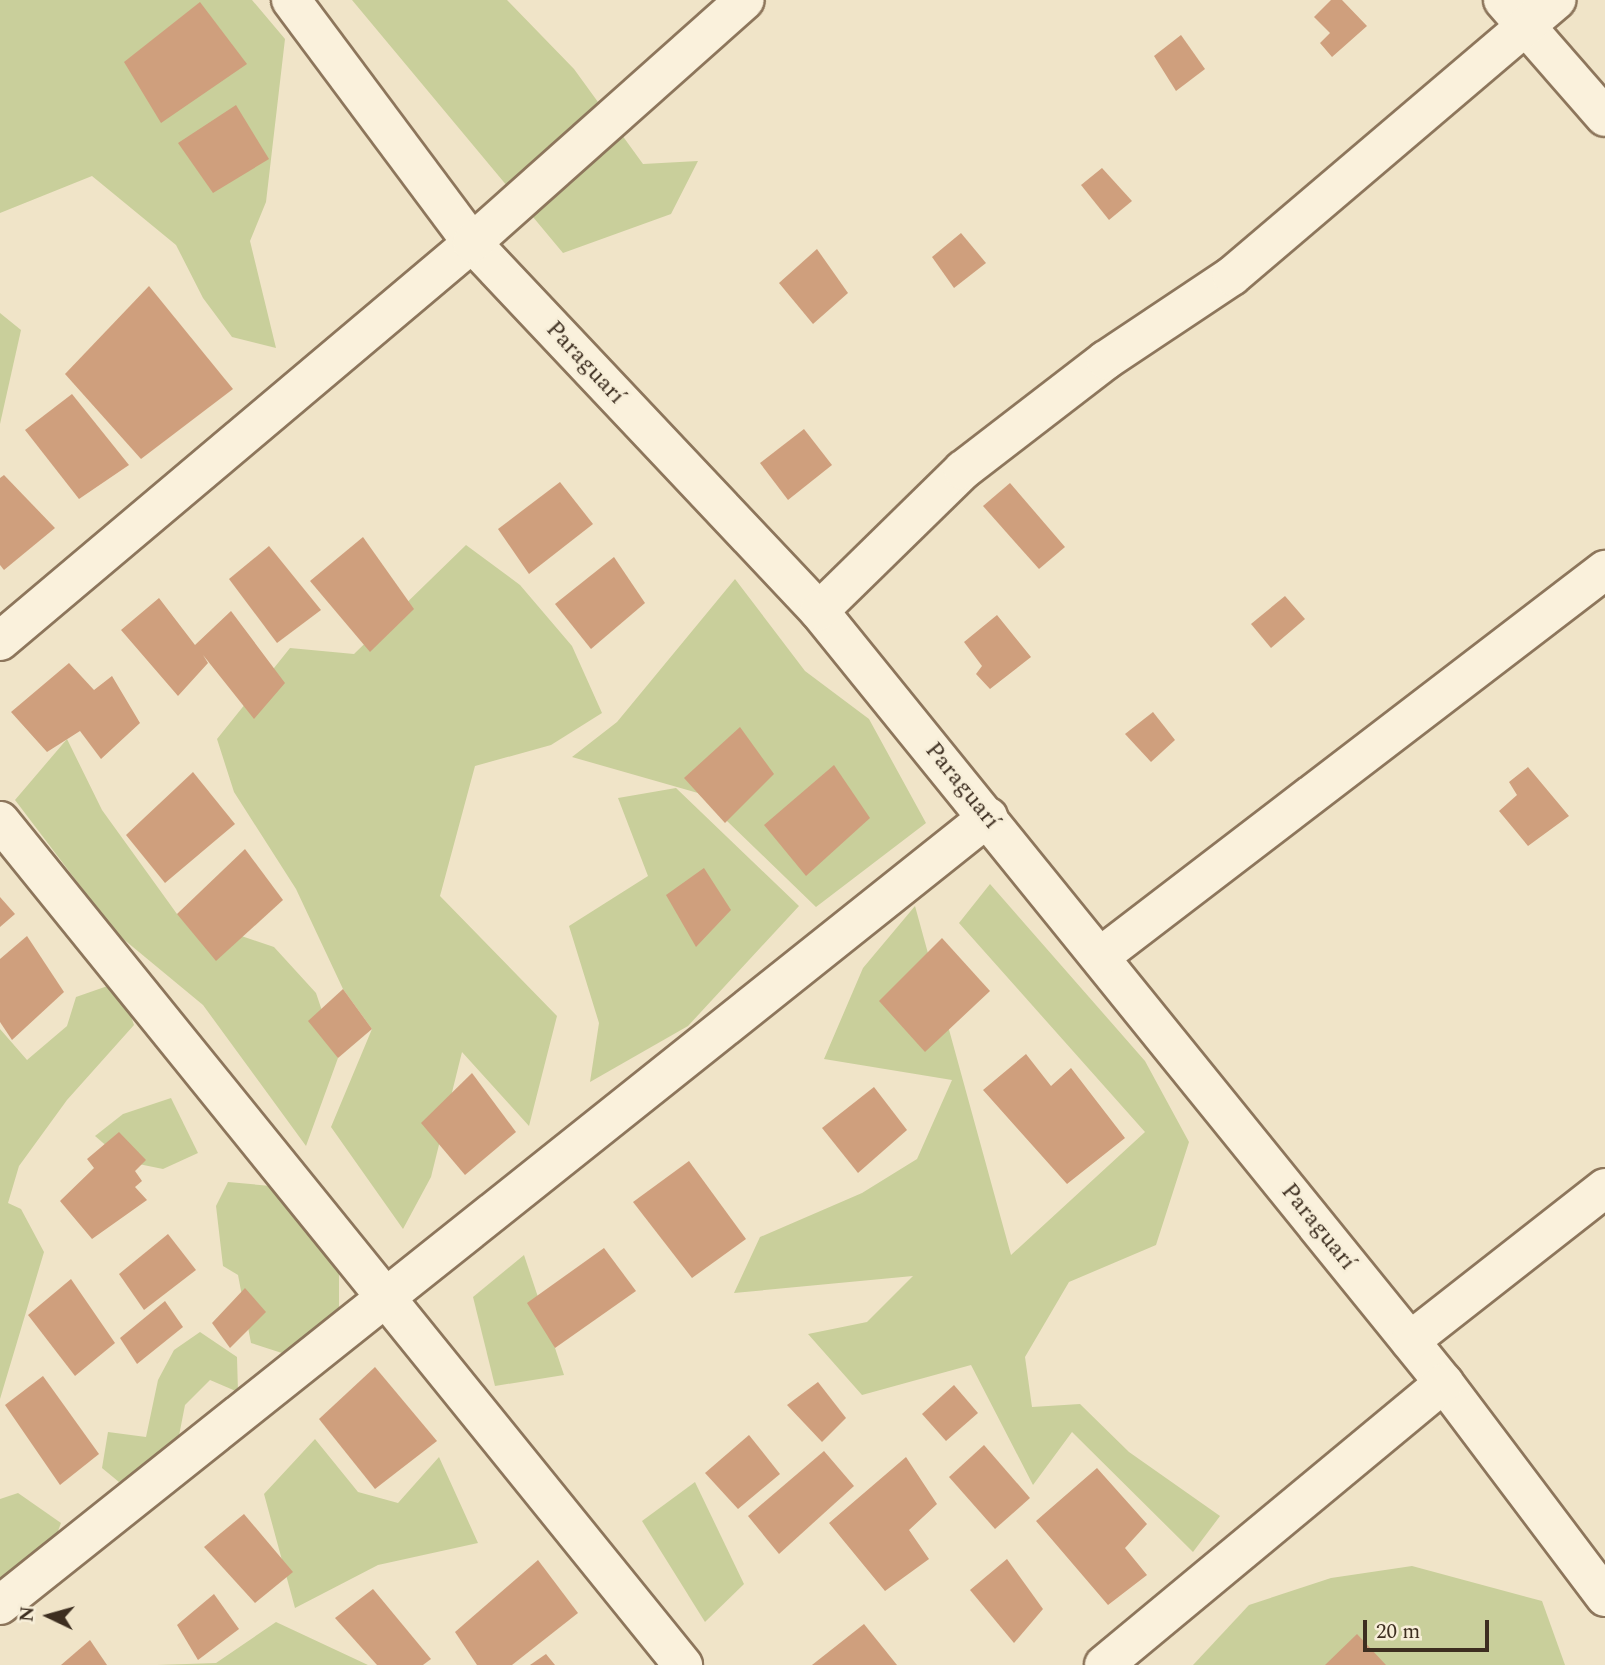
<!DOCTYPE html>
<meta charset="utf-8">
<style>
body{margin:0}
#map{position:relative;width:1605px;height:1665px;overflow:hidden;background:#f0e4c8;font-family:Spectral,serif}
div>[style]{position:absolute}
.green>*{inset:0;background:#c9cf9b}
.building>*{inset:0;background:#cf9f7d}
.roads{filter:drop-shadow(2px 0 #8d765c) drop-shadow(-2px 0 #8d765c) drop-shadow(0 2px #8d765c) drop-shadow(0 -2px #8d765c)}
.street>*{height:38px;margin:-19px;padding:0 19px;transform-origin:19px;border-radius:19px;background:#faf1dc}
span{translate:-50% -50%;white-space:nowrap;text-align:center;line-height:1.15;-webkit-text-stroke:5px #f7eed8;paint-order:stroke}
.street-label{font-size:24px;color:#3d2e20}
.north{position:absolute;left:14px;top:1581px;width:70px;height:70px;-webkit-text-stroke:5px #f7eed8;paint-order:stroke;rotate:275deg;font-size:19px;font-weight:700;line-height:28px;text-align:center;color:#3d2e20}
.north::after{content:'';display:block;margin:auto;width:24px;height:32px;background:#3d2e20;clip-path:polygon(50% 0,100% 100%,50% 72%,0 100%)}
.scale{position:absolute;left:1363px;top:1620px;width:126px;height:32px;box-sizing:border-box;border:4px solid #3d2e20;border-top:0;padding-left:9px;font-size:21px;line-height:24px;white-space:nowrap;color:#3d2e20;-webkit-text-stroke:5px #f7eed8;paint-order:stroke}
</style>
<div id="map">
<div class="green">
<div style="clip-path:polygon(0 0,252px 0,285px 39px,266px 202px,250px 241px,276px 348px,232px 337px,203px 298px,176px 245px,92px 176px,0 213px)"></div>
<div style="clip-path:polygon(352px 0,507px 0,574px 69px,643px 164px,698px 161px,671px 214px,563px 253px)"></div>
<div style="clip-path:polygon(0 313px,21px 330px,0 424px)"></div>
<div style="clip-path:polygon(466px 545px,520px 585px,572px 646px,602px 713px,551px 745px,475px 766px,440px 896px,557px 1016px,529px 1126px,462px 1052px,431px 1177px,403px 1229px,331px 1127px,372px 1029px,343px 989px,296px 889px,234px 792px,217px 739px,290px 648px,354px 654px)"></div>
<div style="clip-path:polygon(735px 579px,805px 671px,869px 719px,926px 823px,816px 907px,698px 793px,572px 757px,617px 722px)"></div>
<div style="clip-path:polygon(67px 739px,102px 810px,177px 914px,274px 947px,316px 993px,338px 1058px,306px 1146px,203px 1005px,116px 933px,15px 800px)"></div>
<div style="clip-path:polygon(676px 788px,799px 906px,688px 1026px,590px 1082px,599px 1023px,569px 926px,648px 876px,618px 798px)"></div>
<div style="clip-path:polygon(990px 884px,1145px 1061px,1189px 1142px,1156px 1245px,1069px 1282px,1025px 1357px,1032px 1407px,1080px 1404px,1129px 1452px,1220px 1516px,1193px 1552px,1072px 1432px,1033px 1485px,971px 1365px,862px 1395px,808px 1334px,867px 1322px,913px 1276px,734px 1293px,760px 1237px,862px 1193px,917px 1159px,952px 1080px,824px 1059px,863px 968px,915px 906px,1011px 1255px,1145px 1132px,959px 923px)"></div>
<div style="clip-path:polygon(119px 982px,134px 1025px,67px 1100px,19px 1166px,8px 1203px,21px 1209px,44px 1252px,0 1399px,0 1029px,27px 1060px,67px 1026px,76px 997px)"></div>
<div style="clip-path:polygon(171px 1098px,198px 1153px,163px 1169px,124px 1161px,95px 1136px,123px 1114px)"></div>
<div style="clip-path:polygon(228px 1182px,282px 1187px,339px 1253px,339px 1312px,285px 1354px,251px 1343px,238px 1275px,223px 1266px,216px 1206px)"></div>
<div style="clip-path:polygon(524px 1255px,564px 1375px,495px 1386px,473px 1297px)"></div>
<div style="clip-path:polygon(200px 1332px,237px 1357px,238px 1392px,210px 1380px,185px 1405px,177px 1446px,119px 1482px,102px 1468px,108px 1432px,146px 1437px,158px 1380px,174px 1350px)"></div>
<div style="clip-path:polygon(315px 1439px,358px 1492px,398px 1503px,439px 1457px,478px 1543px,378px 1565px,295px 1608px,264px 1494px)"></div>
<div style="clip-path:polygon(695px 1482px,744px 1584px,705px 1622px,642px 1521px)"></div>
<div style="clip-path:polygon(18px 1493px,61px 1523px,50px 1553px,0 1582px,0 1499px)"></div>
<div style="clip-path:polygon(1412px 1566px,1542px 1601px,1565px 1665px,1193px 1665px,1249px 1605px,1331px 1578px)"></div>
<div style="clip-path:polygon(276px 1622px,368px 1665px,157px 1665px,216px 1663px)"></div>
</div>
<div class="building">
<div style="clip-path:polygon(1331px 0,1342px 0,1367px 26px,1332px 57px,1320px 43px,1330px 33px,1314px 17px)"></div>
<div style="clip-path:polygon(200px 2px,247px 64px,161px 123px,124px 62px)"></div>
<div style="clip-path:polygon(1181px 35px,1205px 69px,1176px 91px,1154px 56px)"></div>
<div style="clip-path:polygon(236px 105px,269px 159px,213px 193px,178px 143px)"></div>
<div style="clip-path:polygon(1102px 168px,1132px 201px,1109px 220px,1081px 185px)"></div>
<div style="clip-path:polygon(961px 233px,986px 263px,954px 288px,932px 257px)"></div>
<div style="clip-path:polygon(817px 249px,848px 293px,813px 324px,779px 283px)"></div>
<div style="clip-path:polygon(149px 286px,233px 389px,141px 459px,65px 374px)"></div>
<div style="clip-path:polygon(72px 394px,129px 465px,79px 499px,25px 430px)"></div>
<div style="clip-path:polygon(804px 429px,832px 465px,788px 500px,760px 463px)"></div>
<div style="clip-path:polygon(4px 475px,55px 528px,4px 570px,0 565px,0 478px)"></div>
<div style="clip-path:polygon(560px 482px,593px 524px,529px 574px,498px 529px)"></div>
<div style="clip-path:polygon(1010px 483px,1065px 547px,1039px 569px,983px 506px)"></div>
<div style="clip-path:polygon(363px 537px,414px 609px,370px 652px,310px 581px)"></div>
<div style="clip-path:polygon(269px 546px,321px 610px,277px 643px,229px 579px)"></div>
<div style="clip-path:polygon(614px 557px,645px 603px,591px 649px,555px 604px)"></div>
<div style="clip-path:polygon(1285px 596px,1305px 619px,1271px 648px,1251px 624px)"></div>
<div style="clip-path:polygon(159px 598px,195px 645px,231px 611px,285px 683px,254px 719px,203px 655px,208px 663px,178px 696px,121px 630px)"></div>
<div style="clip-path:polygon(997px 615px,1031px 657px,990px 689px,976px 674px,982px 666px,964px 642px)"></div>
<div style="clip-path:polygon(69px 663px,94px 690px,112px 676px,140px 723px,101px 759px,80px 731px,47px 752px,11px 712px)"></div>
<div style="clip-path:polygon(1153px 712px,1175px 740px,1151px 762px,1125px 734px)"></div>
<div style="clip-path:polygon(740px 727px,774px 774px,725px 823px,684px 778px)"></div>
<div style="clip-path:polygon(834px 765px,870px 818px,806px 876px,764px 825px)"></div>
<div style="clip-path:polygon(1528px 767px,1569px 816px,1528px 846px,1499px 811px,1517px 795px,1509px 782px)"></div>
<div style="clip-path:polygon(193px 772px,235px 824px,165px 883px,126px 835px)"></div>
<div style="clip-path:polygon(245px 849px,283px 900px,216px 961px,177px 914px)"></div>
<div style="clip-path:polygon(704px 868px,731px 910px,696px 947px,666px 895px)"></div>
<div style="clip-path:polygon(0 897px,15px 914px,0 927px)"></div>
<div style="clip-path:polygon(27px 936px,64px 992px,12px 1040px,0 1022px,0 959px)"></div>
<div style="clip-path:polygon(942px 938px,990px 991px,925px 1052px,879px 1001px)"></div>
<div style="clip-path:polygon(343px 989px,372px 1029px,338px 1058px,308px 1021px)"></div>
<div style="clip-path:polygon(1026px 1054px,1051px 1086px,1071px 1068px,1125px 1138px,1067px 1184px,983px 1090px)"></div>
<div style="clip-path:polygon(472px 1073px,516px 1132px,465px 1175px,421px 1123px)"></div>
<div style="clip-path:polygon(874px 1087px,907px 1130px,858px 1173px,822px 1128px)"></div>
<div style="clip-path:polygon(119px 1132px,146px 1160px,135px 1171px,142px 1181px,135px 1187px,147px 1200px,92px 1239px,60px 1201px,94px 1168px,87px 1159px)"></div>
<div style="clip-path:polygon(689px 1161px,746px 1239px,692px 1278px,633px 1202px)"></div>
<div style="clip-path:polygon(168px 1234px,196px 1270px,144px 1310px,119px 1274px)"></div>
<div style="clip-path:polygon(604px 1248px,636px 1291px,555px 1348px,527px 1303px)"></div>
<div style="clip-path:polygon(71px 1279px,115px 1343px,75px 1376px,28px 1315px)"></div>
<div style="clip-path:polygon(245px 1288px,266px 1312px,230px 1348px,212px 1323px)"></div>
<div style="clip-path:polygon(165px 1301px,183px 1327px,137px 1364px,120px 1338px)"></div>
<div style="clip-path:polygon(375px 1367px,437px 1441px,375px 1489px,319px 1419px)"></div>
<div style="clip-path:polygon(43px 1376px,99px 1454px,60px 1485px,5px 1405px)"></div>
<div style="clip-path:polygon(818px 1382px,846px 1418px,822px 1442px,787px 1405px)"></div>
<div style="clip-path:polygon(954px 1385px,978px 1413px,946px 1441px,922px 1414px)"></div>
<div style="clip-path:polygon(749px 1435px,780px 1474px,738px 1509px,705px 1473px)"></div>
<div style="clip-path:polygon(984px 1445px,1030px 1498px,995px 1529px,949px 1477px)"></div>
<div style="clip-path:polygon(824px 1451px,854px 1486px,779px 1554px,748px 1516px)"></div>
<div style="clip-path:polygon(906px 1457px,937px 1504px,909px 1530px,929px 1559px,885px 1591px,829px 1523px)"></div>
<div style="clip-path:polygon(1097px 1468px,1147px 1524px,1125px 1548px,1147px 1575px,1108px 1605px,1036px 1521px)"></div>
<div style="clip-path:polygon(244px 1514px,293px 1572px,255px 1603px,204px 1547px)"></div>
<div style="clip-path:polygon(1007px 1559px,1043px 1609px,1014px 1643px,970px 1590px)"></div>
<div style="clip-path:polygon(538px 1560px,578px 1613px,512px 1665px,477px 1665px,455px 1632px)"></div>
<div style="clip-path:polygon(373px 1589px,431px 1659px,423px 1665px,377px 1665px,335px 1618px)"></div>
<div style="clip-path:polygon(214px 1594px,239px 1629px,198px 1660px,177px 1625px)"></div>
<div style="clip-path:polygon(864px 1624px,897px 1665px,812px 1665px)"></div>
<div style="clip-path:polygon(1357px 1634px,1386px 1665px,1325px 1665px)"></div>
<div style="clip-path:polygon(90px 1640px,107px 1665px,61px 1665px)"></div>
<div style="clip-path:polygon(546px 1654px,555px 1665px,530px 1665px)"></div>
</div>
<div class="roads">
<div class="street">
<div style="left:291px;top:0;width:303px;rotate:53.3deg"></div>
<div style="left:472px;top:243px;width:506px;rotate:46.68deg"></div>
<div style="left:819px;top:611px;width:993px;rotate:51.01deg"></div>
<div style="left:1444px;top:1383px;width:268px;rotate:53deg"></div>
<div style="left:1503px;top:0;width:155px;rotate:48.9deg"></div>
<div style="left:819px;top:611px;width:202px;rotate:-44.4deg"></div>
<div style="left:963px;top:470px;width:180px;rotate:-37.6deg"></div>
<div style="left:1106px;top:360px;width:151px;rotate:-33.7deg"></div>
<div style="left:1232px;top:276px;width:426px;rotate:-40.4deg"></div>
<div style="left:0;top:641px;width:617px;rotate:-40.14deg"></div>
<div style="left:472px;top:243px;width:365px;rotate:-41.7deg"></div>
<div style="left:0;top:821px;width:1086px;rotate:51.02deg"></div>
<div style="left:1101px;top:956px;width:635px;rotate:-37.45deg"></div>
<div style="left:1410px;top:1341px;width:248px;rotate:-38.1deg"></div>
<div style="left:0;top:1605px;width:1264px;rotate:-38.57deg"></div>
<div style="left:1104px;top:1665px;width:442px;rotate:-39.7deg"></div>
</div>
</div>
<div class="street-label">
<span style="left:585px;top:363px;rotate:47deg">Paraguarí</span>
<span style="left:962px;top:786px;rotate:51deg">Paraguarí</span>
<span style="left:1318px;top:1227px;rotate:51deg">Paraguarí</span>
</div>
<div class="north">N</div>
<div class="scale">20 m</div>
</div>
